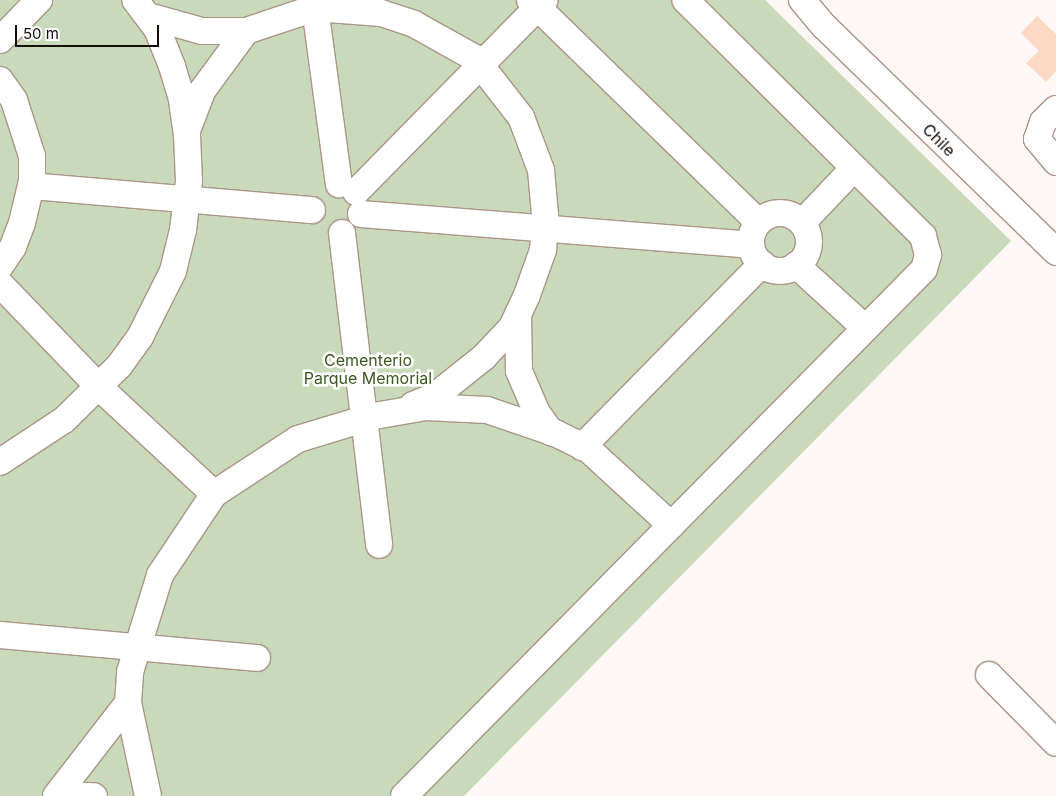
<!DOCTYPE html>
<style>
body{margin:0}
#map{position:relative;width:1056px;height:796px;overflow:hidden;background:#fdf8f5;font-family:Inter,sans-serif}
div>[style]{position:absolute}
.green>*{inset:0;background:#c8daba}
.building>*{inset:0;background:#fcd9c5}
.roads{filter:drop-shadow(1px 0 #ac9487) drop-shadow(-1px 0 #ac9487) drop-shadow(0 1px #ac9487) drop-shadow(0 -1px #ac9487)}
.minor>*{height:26px;margin:-13px;padding:0 13px;transform-origin:13px;border-radius:13px;background:#fff}
.minor>.ring{margin:-13px;padding:0;box-sizing:content-box;background:none;border:26px solid #fff;border-radius:50%}
span{translate:-50% -50%;white-space:nowrap;text-align:center;line-height:1.15;-webkit-text-stroke:5px #fff;paint-order:stroke}
.street-label{font-size:16px;color:#160e09}
.park-label{font-size:16px;color:#3c581f}
.scale{position:absolute;left:15px;top:25px;width:144px;height:22px;box-sizing:border-box;border:2px solid #160e09;border-top:0;padding-left:6px;font-size:15px;line-height:18px;white-space:nowrap;color:#160e09;-webkit-text-stroke:4px #fff;paint-order:stroke}
</style>
<div id="map">
<div class="green">
<div style="clip-path:polygon(0 0,765px 0,1011px 241px,464px 796px,0 796px)"></div>
</div>
<div class="building">
<div style="clip-path:polygon(1037px 16px,1056px 34px,1056px 71px,1046px 82px,1026px 63px,1039px 51px,1021px 33px)"></div>
</div>
<div class="roads">
<div class="minor">
<div style="left:314px;top:0;width:186px;rotate:82.3deg"></div>
<div style="left:530px;top:0;width:318px;rotate:44.2deg"></div>
<div style="left:802px;top:0;width:34px;rotate:50deg"></div>
<div style="left:824px;top:26px;width:324px;rotate:44.2deg"></div>
<div style="left:148px;top:16px;width:56px;rotate:15.5deg"></div>
<div style="left:202px;top:31px;width:44px"></div>
<div style="left:246px;top:31px;width:73px;rotate:-18.4deg"></div>
<div style="left:315px;top:8px;width:66px;rotate:4.3deg"></div>
<div style="left:381px;top:13px;width:35px;rotate:18deg"></div>
<div style="left:414px;top:24px;width:70px;rotate:29.1deg"></div>
<div style="left:475px;top:58px;width:75px;rotate:52.1deg"></div>
<div style="left:521px;top:117px;width:57px;rotate:69.3deg"></div>
<div style="left:541px;top:170px;width:45px;rotate:84.9deg"></div>
<div style="left:545px;top:215px;width:35px;rotate:93deg"></div>
<div style="left:543px;top:250px;width:48px;rotate:109.6deg"></div>
<div style="left:527px;top:295px;width:35px;rotate:115deg"></div>
<div style="left:512px;top:327px;width:41px;rotate:133deg"></div>
<div style="left:484px;top:357px;width:63px;rotate:141.5deg"></div>
<div style="left:435px;top:396px;width:24px;rotate:158deg"></div>
<div style="left:0;top:40px;width:56px;rotate:-45.7deg"></div>
<div style="left:0;top:80px;width:24px;rotate:55deg"></div>
<div style="left:14px;top:100px;width:59px;rotate:72.2deg"></div>
<div style="left:32px;top:156px;width:25px;rotate:90deg"></div>
<div style="left:32px;top:181px;width:43px;rotate:103.4deg"></div>
<div style="left:22px;top:223px;width:26px;rotate:111deg"></div>
<div style="left:13px;top:247px;width:23px;rotate:124deg"></div>
<div style="left:1056px;top:109px;width:18px;rotate:135deg"></div>
<div style="left:1043px;top:122px;width:18px;rotate:109deg"></div>
<div style="left:1037px;top:139px;width:30px;rotate:50deg"></div>
<div style="left:188px;top:128px;width:40px;rotate:-69deg"></div>
<div style="left:202px;top:91px;width:74px;rotate:-53.7deg"></div>
<div style="left:31px;top:186px;width:282px;rotate:4.9deg"></div>
<div style="left:356px;top:192px;width:269px;rotate:-45.5deg"></div>
<div class="ring" style="left:751px;top:213px;width:32px;height:32px"></div>
<div style="left:361px;top:214px;width:391px;rotate:4.5deg"></div>
<div style="left:802px;top:223px;width:74px;rotate:-46.6deg"></div>
<div style="left:342px;top:233px;width:314px;rotate:83.2deg"></div>
<div style="left:796px;top:265px;width:93px;rotate:42.4deg"></div>
<div style="left:0;top:284px;width:143px;rotate:46.1deg"></div>
<div style="left:99px;top:387px;width:157px;rotate:42.9deg"></div>
<div style="left:518px;top:314px;width:57px;rotate:89deg"></div>
<div style="left:519px;top:371px;width:46px;rotate:66.8deg"></div>
<div style="left:537px;top:413px;width:24px;rotate:54deg"></div>
<div style="left:582px;top:447px;width:257px;rotate:-45.5deg"></div>
<div style="left:0;top:462px;width:77px;rotate:-33.3deg"></div>
<div style="left:64px;top:420px;width:77px;rotate:-44.5deg"></div>
<div style="left:119px;top:366px;width:36px;rotate:-54deg"></div>
<div style="left:140px;top:337px;width:74px;rotate:-63.4deg"></div>
<div style="left:173px;top:271px;width:42px;rotate:-76.3deg"></div>
<div style="left:183px;top:230px;width:49px;rotate:-83deg"></div>
<div style="left:189px;top:181px;width:45px;rotate:-92.5deg"></div>
<div style="left:187px;top:136px;width:37px;rotate:-98deg"></div>
<div style="left:182px;top:99px;width:34px;rotate:-107deg"></div>
<div style="left:172px;top:66px;width:40px;rotate:-112deg"></div>
<div style="left:157px;top:29px;width:36px;rotate:-127deg"></div>
<div style="left:0;top:635px;width:258px;rotate:5.1deg"></div>
<div style="left:989px;top:675px;width:95px;rotate:45.4deg"></div>
<div style="left:58px;top:795px;width:36px;rotate:2deg"></div>
<div style="left:56px;top:796px;width:118px;rotate:-52.3deg"></div>
<div style="left:148px;top:796px;width:95px;rotate:-102.1deg"></div>
<div style="left:128px;top:703px;width:31px;rotate:-86deg"></div>
<div style="left:130px;top:672px;width:102px;rotate:-72.8deg"></div>
<div style="left:160px;top:575px;width:97px;rotate:-56.3deg"></div>
<div style="left:214px;top:494px;width:100px;rotate:-33.2deg"></div>
<div style="left:298px;top:439px;width:79px;rotate:-16.8deg"></div>
<div style="left:374px;top:416px;width:53px;rotate:-9.8deg"></div>
<div style="left:426px;top:407px;width:61px;rotate:2.8deg"></div>
<div style="left:487px;top:410px;width:72px;rotate:18.7deg"></div>
<div style="left:555px;top:433px;width:37px;rotate:26deg"></div>
<div style="left:588px;top:449px;width:113px;rotate:42.5deg"></div>
<div style="left:404px;top:796px;width:740px;rotate:-45.38deg"></div>
<div style="left:924px;top:269px;width:15px;rotate:-74deg"></div>
<div style="left:928px;top:255px;width:20px;rotate:-105deg"></div>
<div style="left:923px;top:236px;width:335px;rotate:-135.2deg"></div>
</div>
</div>
<div class="street-label">
<span style="left:939px;top:140px;rotate:45deg">Chile</span>
</div>
<div class="park-label">
<span style="left:368px;top:369px">Cementerio<br>Parque Memorial</span>
</div>
<div class="scale">50 m</div>
</div>
